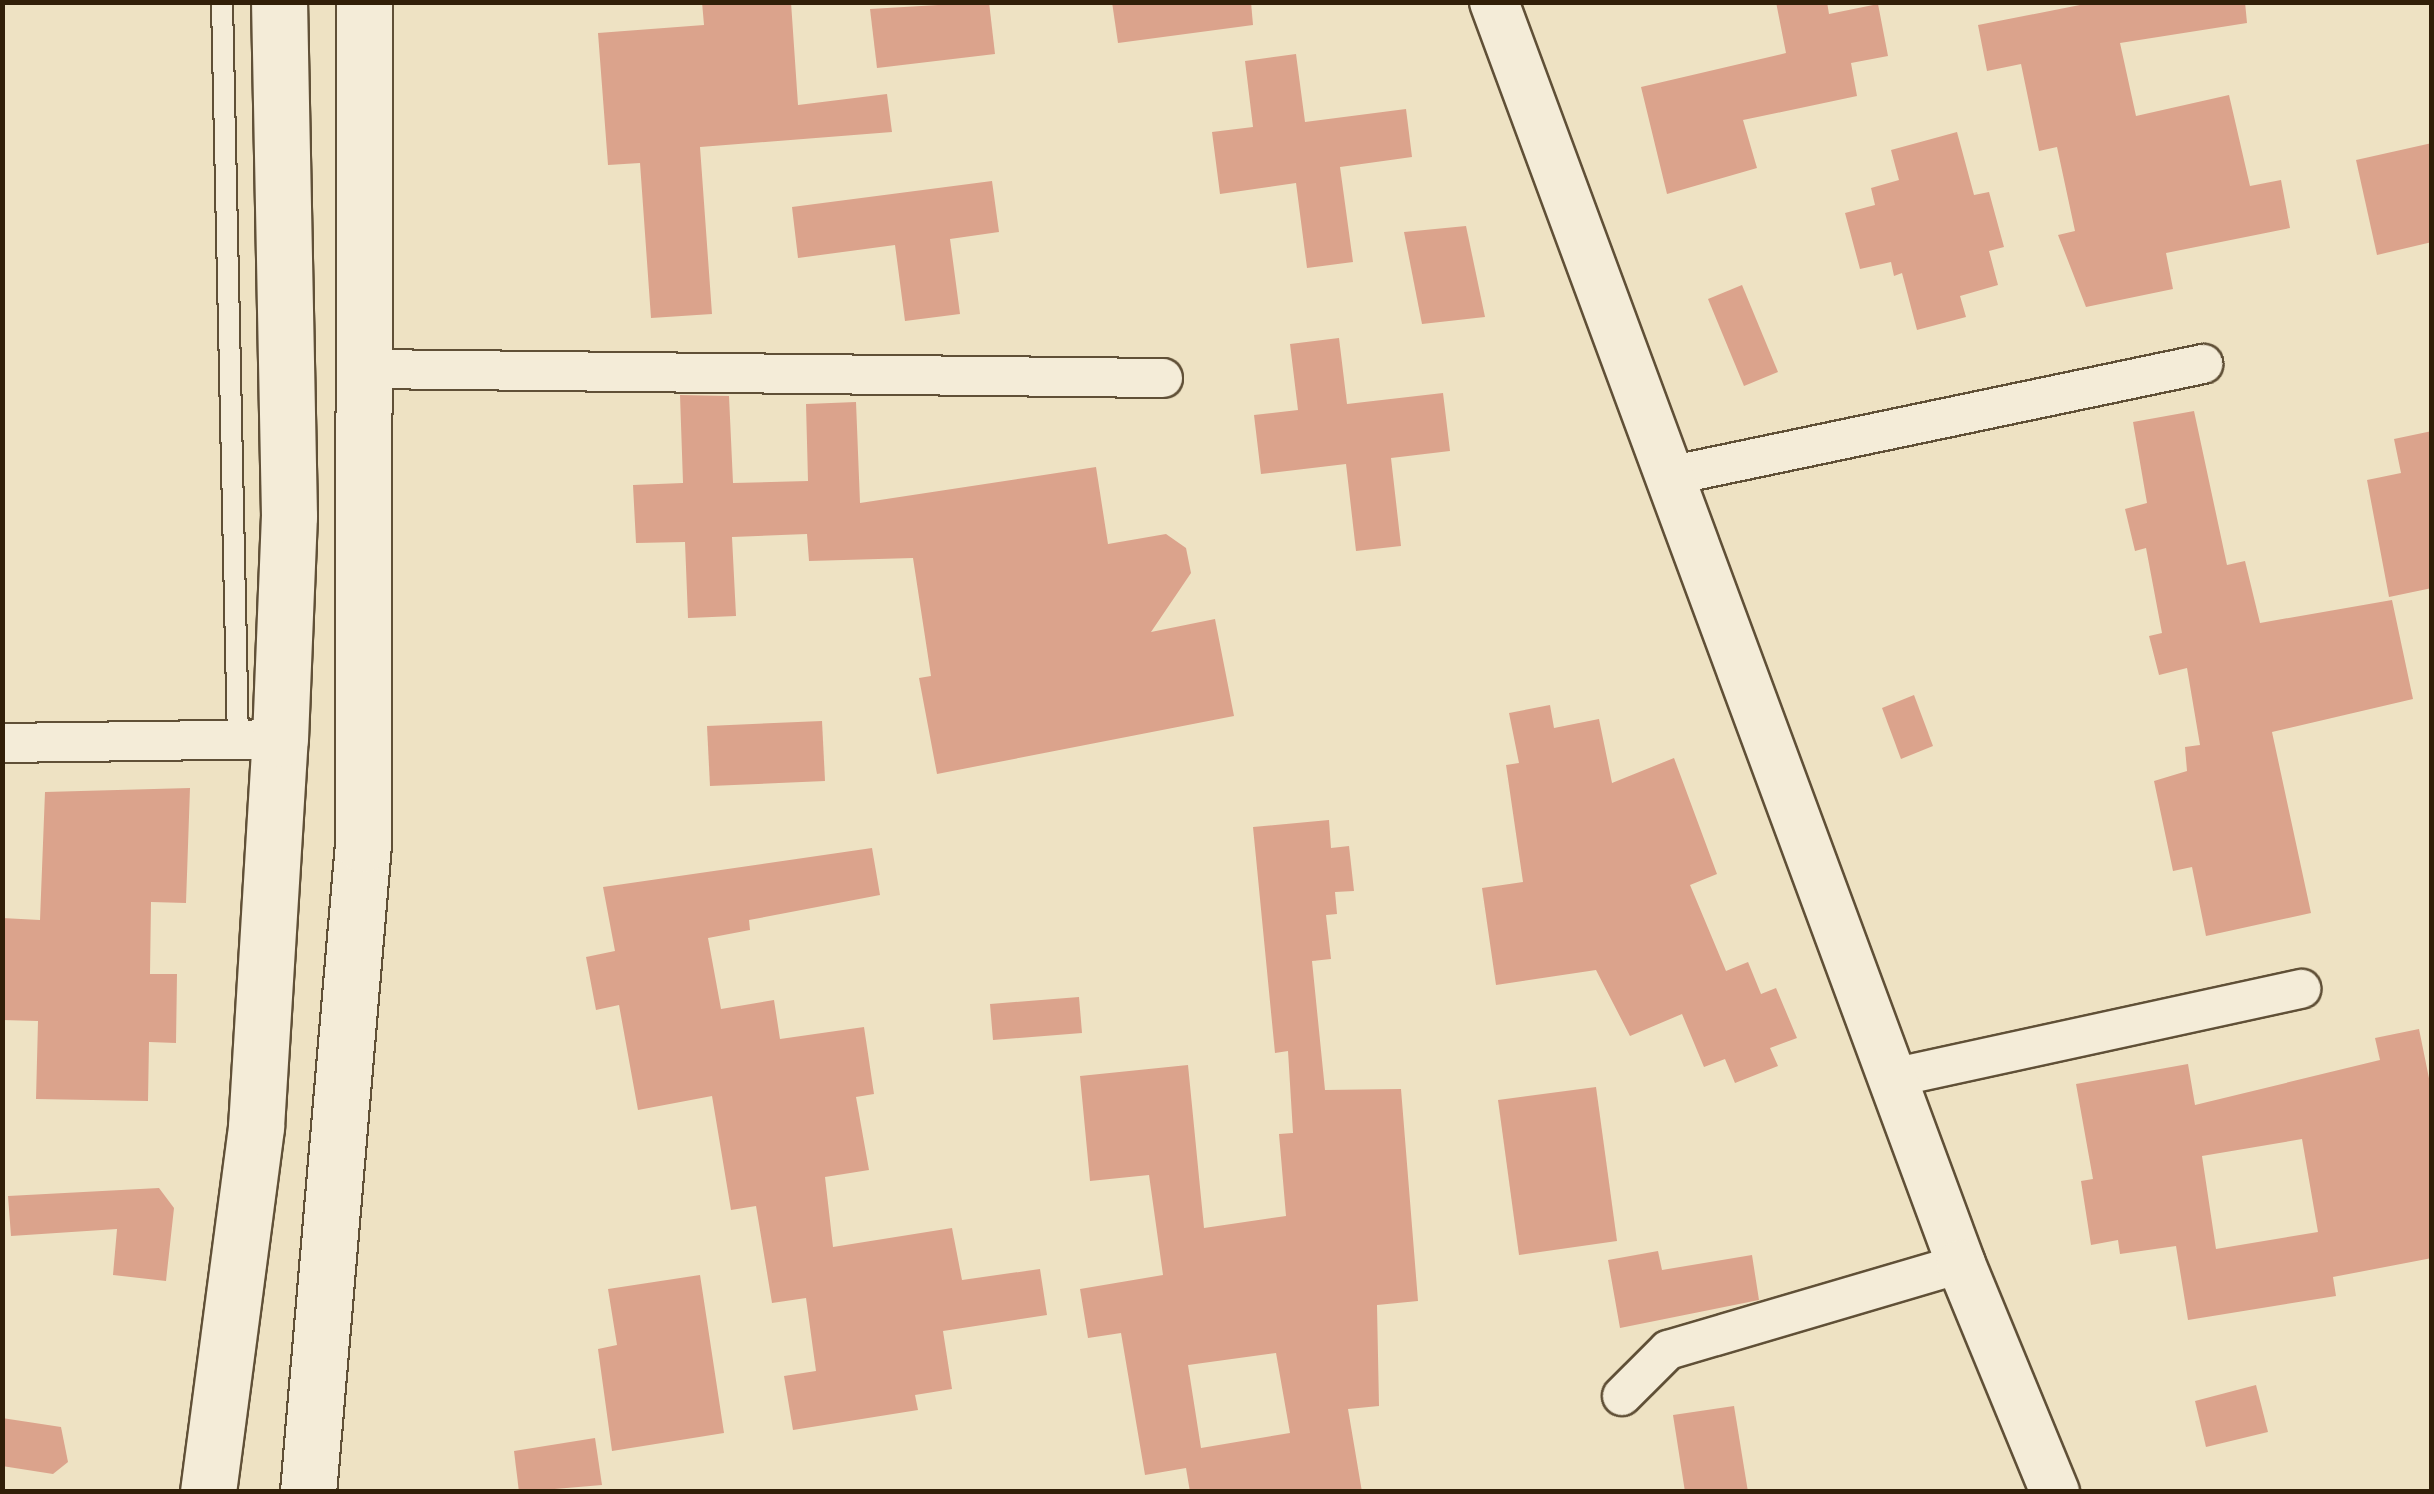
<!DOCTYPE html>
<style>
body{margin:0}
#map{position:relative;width:2434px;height:1494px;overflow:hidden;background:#eee2c3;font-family:"Gentium Book Plus",serif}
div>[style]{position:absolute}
.building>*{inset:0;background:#dba38c}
.roads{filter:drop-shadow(2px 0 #605037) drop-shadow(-2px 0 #605037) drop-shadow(0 2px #605037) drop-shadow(0 -2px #605037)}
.service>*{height:20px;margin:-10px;padding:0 10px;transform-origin:10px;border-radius:10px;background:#f4ecd8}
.minor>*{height:38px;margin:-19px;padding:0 19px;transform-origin:19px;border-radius:19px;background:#f4ecd8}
.tertiary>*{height:48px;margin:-24px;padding:0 24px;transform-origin:24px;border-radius:24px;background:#f4ecd8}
.secondary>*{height:55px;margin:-27.5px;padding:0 27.5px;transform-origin:27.5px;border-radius:27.5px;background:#f4ecd8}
span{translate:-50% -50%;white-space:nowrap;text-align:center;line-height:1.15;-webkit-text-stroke:8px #f4ecd8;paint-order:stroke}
.frame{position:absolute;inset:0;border:5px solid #311f08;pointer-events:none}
</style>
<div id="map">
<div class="building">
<div style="clip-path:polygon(702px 2px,791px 2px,798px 105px,887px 94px,892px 132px,700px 147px,712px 314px,651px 318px,640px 163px,608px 165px,598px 33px,704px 25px)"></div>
<div style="clip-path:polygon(989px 2px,995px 54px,877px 68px,870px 9px)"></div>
<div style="clip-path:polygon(1112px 2px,1251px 2px,1253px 25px,1118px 43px)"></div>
<div style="clip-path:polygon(1776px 2px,1827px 2px,1829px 14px,1878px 4px,1888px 56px,1851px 63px,1857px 96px,1743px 120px,1757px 168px,1667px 194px,1641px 87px,1786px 53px)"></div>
<div style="clip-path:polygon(2095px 2px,2245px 2px,2247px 23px,2120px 43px,2136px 116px,2229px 95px,2250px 186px,2281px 180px,2290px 228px,2166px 253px,2173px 289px,2086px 307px,2058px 235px,2075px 231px,2057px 147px,2039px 151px,2021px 64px,1987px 71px,1978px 25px)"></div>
<div style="clip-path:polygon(1296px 54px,1305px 122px,1406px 109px,1412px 157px,1340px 167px,1353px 262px,1307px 268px,1296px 183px,1220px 194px,1212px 132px,1253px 127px,1245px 61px)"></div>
<div style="clip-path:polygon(1957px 132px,1974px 195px,1989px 192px,2004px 247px,1989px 251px,1998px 285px,1960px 296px,1966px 317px,1917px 330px,1902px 273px,1894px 276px,1891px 262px,1860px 269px,1845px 213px,1875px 205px,1871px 188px,1899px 180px,1891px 150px)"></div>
<div style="clip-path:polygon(2432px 143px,2432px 242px,2377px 255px,2356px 160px)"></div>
<div style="clip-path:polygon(992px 181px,999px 232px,950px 239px,960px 314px,905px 321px,895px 245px,798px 258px,792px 207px)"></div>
<div style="clip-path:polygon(1466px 226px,1485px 317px,1422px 324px,1404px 232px)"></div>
<div style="clip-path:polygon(1742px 285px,1778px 372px,1744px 386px,1708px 299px)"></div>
<div style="clip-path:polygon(1339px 338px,1347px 404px,1443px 393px,1450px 451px,1391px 458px,1401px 546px,1356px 551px,1346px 464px,1261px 474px,1254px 415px,1298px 410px,1290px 344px)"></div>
<div style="clip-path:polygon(680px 395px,729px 396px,733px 483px,808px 481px,806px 404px,856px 402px,860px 503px,1096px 467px,1108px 544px,1166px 534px,1186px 548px,1191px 573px,1151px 632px,1215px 619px,1234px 716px,937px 774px,919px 678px,931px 676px,913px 558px,809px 561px,807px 534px,732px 537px,736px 616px,688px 618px,685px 542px,636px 543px,633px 485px,683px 483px)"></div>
<div style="clip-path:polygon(2194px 411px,2227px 565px,2245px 561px,2260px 623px,2392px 600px,2413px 699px,2272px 732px,2311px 913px,2206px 936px,2192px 867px,2173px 871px,2154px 781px,2187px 771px,2185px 747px,2200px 745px,2187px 668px,2159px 675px,2149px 636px,2162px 633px,2146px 548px,2135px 551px,2125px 509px,2147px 503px,2133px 422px)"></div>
<div style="clip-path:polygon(2432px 431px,2432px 588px,2389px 597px,2367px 480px,2401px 473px,2394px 439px)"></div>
<div style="clip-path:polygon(1914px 695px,1933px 746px,1901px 759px,1882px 708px)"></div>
<div style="clip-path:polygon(1550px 705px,1554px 728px,1599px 719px,1612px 783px,1674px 758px,1717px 874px,1690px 885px,1726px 971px,1748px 962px,1761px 994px,1776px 988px,1797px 1038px,1770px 1048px,1778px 1066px,1735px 1083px,1725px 1059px,1704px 1067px,1682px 1014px,1630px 1036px,1596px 970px,1496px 985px,1482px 888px,1523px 882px,1506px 765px,1519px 763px,1509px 713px)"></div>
<div style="clip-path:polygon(822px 721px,825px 781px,710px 786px,707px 726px)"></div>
<div style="clip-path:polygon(190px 788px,186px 903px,151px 902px,150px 974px,177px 974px,176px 1043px,149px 1042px,148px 1101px,36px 1099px,38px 1021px,2px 1020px,2px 918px,40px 920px,45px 792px)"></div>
<div style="clip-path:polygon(evenodd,1329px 820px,1331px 848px,1349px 846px,1354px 891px,1335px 892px,1337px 914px,1326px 915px,1331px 959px,1312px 961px,1325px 1090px,1401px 1089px,1418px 1301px,1377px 1305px,1379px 1406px,1348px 1409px,1362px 1492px,1190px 1492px,1186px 1468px,1145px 1475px,1121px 1333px,1088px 1338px,1080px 1289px,1163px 1275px,1149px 1175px,1090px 1181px,1080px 1076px,1188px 1065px,1204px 1228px,1286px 1216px,1279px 1134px,1293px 1133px,1288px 1051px,1275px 1053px,1253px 827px,1329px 820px,1276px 1353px,1290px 1433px,1201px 1448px,1188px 1365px,1276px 1353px)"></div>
<div style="clip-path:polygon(872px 848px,880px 895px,749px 920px,750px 930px,708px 938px,721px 1009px,774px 1000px,780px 1039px,864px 1027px,874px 1094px,856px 1097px,869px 1170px,825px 1177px,833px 1247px,952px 1228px,962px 1280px,1040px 1269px,1047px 1315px,943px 1331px,952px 1389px,915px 1395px,918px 1410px,793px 1430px,784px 1376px,816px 1371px,806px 1298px,772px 1303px,756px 1206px,731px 1210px,712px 1096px,638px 1110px,619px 1005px,596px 1010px,586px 957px,615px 951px,603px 887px)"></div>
<div style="clip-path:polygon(1079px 997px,1082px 1033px,993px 1040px,990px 1004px)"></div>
<div style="clip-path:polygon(evenodd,2419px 1029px,2432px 1093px,2432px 1258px,2333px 1277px,2336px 1296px,2188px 1320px,2176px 1246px,2120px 1254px,2118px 1240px,2091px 1245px,2081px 1181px,2093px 1179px,2076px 1084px,2188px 1064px,2195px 1105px,2380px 1060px,2375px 1038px,2419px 1029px,2302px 1139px,2318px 1232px,2216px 1249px,2202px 1156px,2302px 1139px)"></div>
<div style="clip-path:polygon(1596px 1087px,1617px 1241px,1519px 1255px,1498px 1100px)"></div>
<div style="clip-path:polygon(159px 1188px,174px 1208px,166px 1281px,113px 1275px,117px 1229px,11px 1236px,8px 1196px)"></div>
<div style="clip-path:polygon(1658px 1251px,1662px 1270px,1752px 1255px,1759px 1300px,1620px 1328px,1608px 1260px)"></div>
<div style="clip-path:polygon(700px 1275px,724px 1433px,612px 1451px,598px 1349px,617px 1345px,608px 1289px)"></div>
<div style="clip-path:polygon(2256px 1385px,2268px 1432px,2206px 1447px,2195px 1401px)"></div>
<div style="clip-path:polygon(1734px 1406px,1748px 1492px,1685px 1492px,1673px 1415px)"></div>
<div style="clip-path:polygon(2px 1418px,61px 1427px,68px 1462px,53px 1474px,2px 1466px)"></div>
<div style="clip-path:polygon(595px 1438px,602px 1485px,519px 1492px,514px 1451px)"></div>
</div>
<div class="roads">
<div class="service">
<div style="left:222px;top:2px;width:738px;rotate:88.76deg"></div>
</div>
<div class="minor">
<div style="left:367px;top:369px;width:796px;rotate:0.65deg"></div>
<div style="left:1669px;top:476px;width:546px;rotate:-11.85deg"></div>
<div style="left:2px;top:743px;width:278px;rotate:-0.8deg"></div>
<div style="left:1892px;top:1078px;width:419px;rotate:-12.3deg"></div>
<div style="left:1622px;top:1396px;width:65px;rotate:-45deg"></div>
<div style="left:1668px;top:1350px;width:305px;rotate:-16.4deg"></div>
</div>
<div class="tertiary">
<div style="left:1494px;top:2px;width:1346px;rotate:69.69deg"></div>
<div style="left:1961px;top:1264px;width:247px;rotate:67.6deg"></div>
</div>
<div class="secondary">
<div style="left:208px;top:1492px;width:368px;rotate:-82.5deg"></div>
<div style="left:256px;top:1127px;width:389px;rotate:-86.5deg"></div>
<div style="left:280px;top:739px;width:223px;rotate:-87.7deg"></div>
<div style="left:289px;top:516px;width:514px;rotate:-91.11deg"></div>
<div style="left:308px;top:1492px;width:650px;rotate:-85.15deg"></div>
<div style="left:363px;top:844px;width:842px;rotate:-89.93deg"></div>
</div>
</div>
<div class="frame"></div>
</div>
